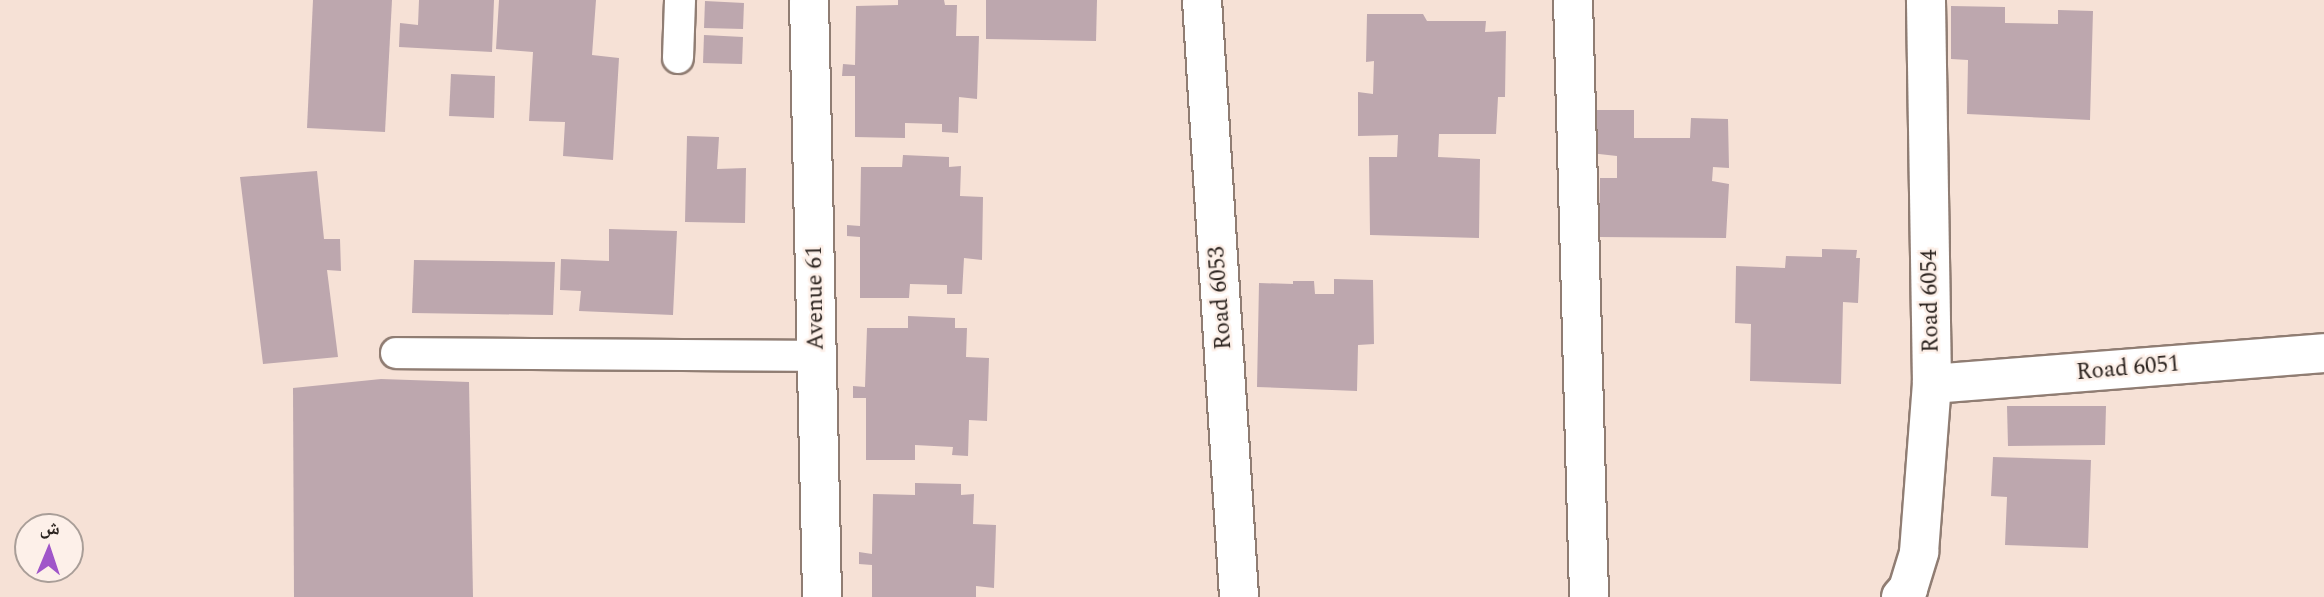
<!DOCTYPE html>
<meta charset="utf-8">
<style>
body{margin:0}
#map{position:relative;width:2324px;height:597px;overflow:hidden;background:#f6e1d6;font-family:Spectral,"Noto Naskh Arabic",serif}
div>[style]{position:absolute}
.building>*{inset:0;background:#bda7ae}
.roads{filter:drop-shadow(2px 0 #907d73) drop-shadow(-2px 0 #907d73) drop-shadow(0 2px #907d73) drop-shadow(0 -2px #907d73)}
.lane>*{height:30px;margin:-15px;padding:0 15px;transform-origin:15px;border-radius:15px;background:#fff}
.street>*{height:38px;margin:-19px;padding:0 19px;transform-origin:19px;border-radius:19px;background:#fff}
span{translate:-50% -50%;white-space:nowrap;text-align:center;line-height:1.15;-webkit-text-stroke:5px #fdf0e9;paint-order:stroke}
.street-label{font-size:23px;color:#2b231f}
.north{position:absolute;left:14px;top:513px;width:70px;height:70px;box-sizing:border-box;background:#fdf0e9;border:2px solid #a99e98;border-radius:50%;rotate:2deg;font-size:19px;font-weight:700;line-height:28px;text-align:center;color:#2b231f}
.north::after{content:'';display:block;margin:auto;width:24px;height:32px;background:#a056c9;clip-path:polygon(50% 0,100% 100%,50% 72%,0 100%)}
</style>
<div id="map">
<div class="building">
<div style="clip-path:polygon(313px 0,392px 0,385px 132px,307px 128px)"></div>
<div style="clip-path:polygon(419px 0,494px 0,492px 52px,399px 47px,400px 23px,418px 25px)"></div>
<div style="clip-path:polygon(499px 0,596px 0,592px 55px,619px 58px,613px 160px,563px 156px,565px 122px,529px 121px,533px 52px,496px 49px)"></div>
<div style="clip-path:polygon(898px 0,944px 0,945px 5px,957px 5px,956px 36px,979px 36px,977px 99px,959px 97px,958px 133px,942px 132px,942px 124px,905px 123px,905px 138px,855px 137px,855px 76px,842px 76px,843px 64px,855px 65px,856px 6px,898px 5px)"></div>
<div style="clip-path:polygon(986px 0,1097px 0,1096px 41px,986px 39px)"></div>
<div style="clip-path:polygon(705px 1px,744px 3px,743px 29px,704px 28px)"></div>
<div style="clip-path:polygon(1951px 6px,2005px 7px,2005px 23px,2058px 24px,2058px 10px,2093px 11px,2090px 120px,1967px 114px,1968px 60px,1951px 59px)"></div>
<div style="clip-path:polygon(1367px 14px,1423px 14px,1427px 21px,1486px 21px,1485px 32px,1506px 31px,1505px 97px,1498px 97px,1496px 134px,1439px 134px,1438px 157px,1480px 159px,1479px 238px,1370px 235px,1369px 157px,1397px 157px,1398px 135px,1358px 136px,1358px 92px,1373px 94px,1374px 61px,1366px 62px)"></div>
<div style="clip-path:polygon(704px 35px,743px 37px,742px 64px,703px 63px)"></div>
<div style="clip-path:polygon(451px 74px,495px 76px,494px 118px,449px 116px)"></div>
<div style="clip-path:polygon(1590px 110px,1634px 110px,1634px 138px,1690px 138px,1691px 118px,1728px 119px,1729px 168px,1713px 167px,1712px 181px,1729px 184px,1726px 238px,1599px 237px,1600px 178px,1617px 178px,1617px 156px,1590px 153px)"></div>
<div style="clip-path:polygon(687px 136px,719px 137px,717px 169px,746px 168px,745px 223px,685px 222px)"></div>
<div style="clip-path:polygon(903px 155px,949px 157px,949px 167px,961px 166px,960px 196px,983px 197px,982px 260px,964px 258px,962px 294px,947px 294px,947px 285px,910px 284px,909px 298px,860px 298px,860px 237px,847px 236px,847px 225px,860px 226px,861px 167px,902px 167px)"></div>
<div style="clip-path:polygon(317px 171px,324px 239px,340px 239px,341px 271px,327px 270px,338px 357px,263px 364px,240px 177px)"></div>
<div style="clip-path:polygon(609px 229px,677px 231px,673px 315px,579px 311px,581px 291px,560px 290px,561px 259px,609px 261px)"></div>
<div style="clip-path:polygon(1822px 249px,1857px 250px,1856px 258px,1860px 258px,1858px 303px,1843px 302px,1841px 384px,1750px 381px,1751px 324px,1735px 323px,1736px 266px,1785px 268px,1786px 256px,1822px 257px)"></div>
<div style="clip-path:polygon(414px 260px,555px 262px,553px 315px,412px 313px)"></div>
<div style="clip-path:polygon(1334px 279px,1373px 280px,1374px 344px,1358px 345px,1357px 391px,1257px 387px,1259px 283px,1293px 284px,1293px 281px,1314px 281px,1315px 294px,1334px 294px)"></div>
<div style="clip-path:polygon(908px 316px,955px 318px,955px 328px,967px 328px,966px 357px,989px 358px,987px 421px,969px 420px,968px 456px,952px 455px,953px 447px,915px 445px,915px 460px,866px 460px,866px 398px,853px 398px,853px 386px,865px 387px,867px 328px,908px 328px)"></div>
<div style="clip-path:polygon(381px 379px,469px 382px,473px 597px,294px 597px,293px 388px)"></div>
<div style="clip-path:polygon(2007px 406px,2106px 406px,2105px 445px,2008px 446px)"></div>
<div style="clip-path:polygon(1993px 457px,2091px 460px,2088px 548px,2005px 545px,2007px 497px,1991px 496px)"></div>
<div style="clip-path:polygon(915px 483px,961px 484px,961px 495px,974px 494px,973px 524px,996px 525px,994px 588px,976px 586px,976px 597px,872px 597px,872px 565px,859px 564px,859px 552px,872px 554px,873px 494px,915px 495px)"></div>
</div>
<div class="roads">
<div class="lane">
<div style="left:678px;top:58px;width:58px;rotate:-88deg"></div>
<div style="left:396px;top:353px;width:422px;rotate:0.4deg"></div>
</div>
<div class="street">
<div style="left:809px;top:0;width:597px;rotate:88.75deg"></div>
<div style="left:1202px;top:0;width:598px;rotate:86.45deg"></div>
<div style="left:1573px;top:0;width:597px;rotate:88.46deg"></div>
<div style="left:1932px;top:384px;width:393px;rotate:-4.5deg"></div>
<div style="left:1901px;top:597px;width:11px;rotate:-49deg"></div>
<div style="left:1908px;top:589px;width:39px;rotate:-73deg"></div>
<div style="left:1919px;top:552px;width:169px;rotate:-85.6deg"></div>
<div style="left:1932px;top:384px;width:384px;rotate:-90.9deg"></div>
</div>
</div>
<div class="street-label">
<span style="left:816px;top:298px;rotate:-91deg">Avenue 61</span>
<span style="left:1221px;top:298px;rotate:-94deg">Road 6053</span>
<span style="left:1931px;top:301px;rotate:-91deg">Road 6054</span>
<span style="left:2128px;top:369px;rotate:-5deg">Road 6051</span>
</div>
<div class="north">ش</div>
</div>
